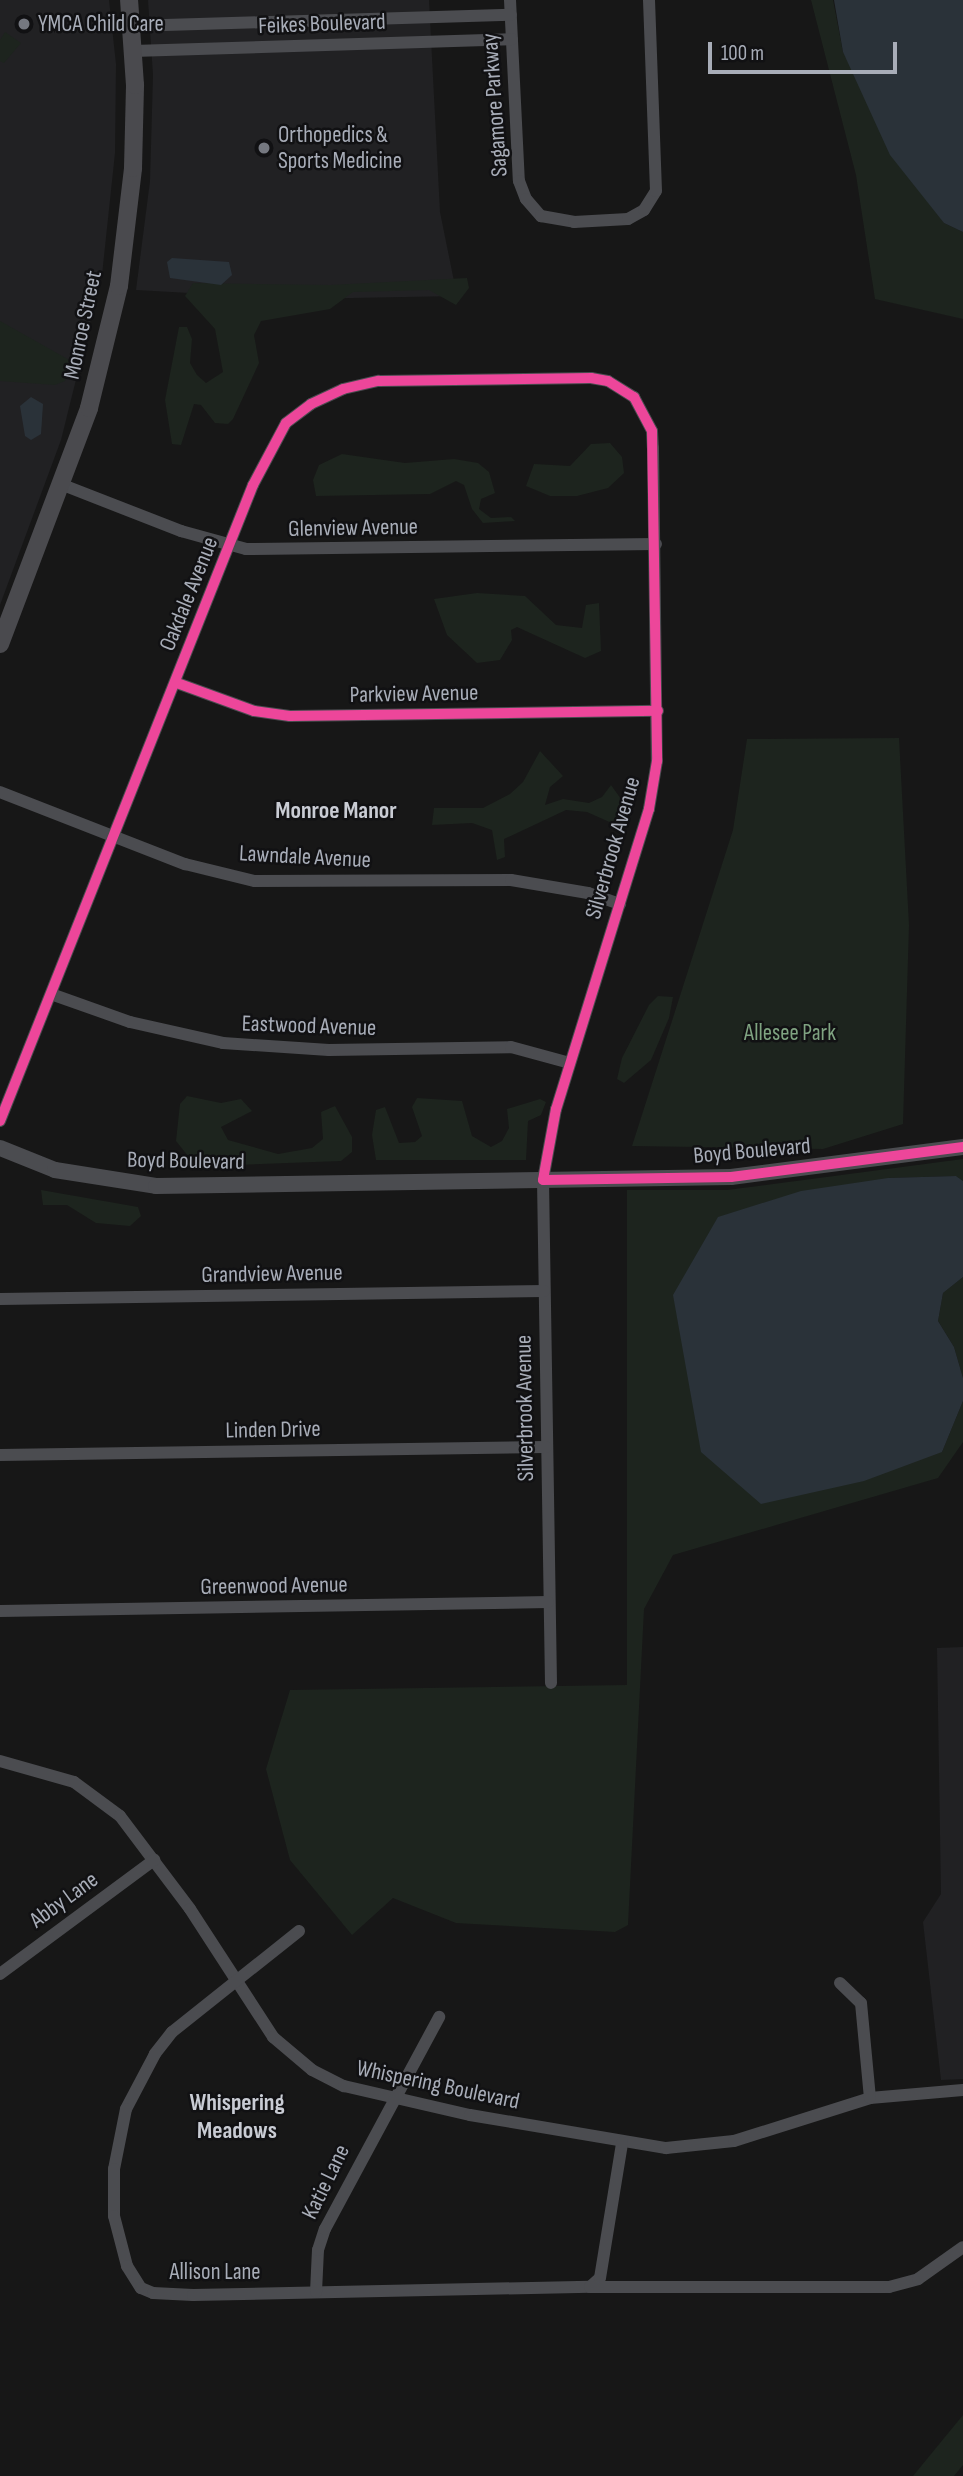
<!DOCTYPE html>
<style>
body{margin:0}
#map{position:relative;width:963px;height:2476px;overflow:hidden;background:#171717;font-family:"Sofia Sans Condensed",sans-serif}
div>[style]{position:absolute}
.built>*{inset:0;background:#212123}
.green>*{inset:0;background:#1d241e}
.water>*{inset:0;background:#2a3239}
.minor>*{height:12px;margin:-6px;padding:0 6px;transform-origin:6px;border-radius:6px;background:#4b4c50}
.tertiary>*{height:16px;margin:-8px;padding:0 8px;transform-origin:8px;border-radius:8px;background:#4b4c50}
.secondary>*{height:18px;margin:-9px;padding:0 9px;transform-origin:9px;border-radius:9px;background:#4a4a4e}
.cycleway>*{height:10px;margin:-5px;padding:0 5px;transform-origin:5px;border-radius:5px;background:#ed469a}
.dots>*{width:19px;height:19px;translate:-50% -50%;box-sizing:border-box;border:4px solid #111113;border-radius:50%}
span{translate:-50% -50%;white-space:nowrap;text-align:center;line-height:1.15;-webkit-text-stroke:5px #111113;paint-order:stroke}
.poi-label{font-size:23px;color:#a8adb8}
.left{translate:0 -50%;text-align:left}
.street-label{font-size:23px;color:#a8adb8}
.park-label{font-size:23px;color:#7fa381}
.neighbourhood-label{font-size:24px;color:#c9ccd4;font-weight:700}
.scale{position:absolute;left:708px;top:42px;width:189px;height:32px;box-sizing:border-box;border:4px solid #a8adb8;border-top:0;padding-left:9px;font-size:21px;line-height:24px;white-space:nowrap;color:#a8adb8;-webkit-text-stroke:5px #111113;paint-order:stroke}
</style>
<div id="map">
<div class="built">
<div style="clip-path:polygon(0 0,109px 0,116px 64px,115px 153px,102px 275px,61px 440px,0 605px)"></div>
<div style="clip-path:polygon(148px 0,429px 0,440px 212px,457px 296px,298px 299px,136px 290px,150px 181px,153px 75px)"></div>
<div style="clip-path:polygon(963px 1647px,963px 2079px,941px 2080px,923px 1922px,941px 1894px,937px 1648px)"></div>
</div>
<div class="green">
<div style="clip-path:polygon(811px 0,833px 0,843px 52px,944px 223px,963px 232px,963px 319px,875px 299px,856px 175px)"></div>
<div style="clip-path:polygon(5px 32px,21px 43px,4px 63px,0 61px,0 40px)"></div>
<div style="clip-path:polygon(467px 278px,469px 288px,456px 305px,429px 290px,353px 292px,330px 309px,261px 321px,254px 335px,259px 363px,233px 419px,228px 424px,215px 423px,201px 405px,194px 404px,181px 445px,172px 444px,165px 400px,179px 327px,187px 327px,192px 339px,190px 363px,197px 375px,206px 383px,223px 372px,215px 329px,185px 296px,193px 283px,330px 285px)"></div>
<div style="clip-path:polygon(0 321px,71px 361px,65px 381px,55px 385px,0 381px)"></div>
<div style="clip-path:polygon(610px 443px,622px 457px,624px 473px,608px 488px,577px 496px,550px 496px,526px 486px,534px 464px,570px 466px,591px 444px)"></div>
<div style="clip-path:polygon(342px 454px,405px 463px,454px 459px,478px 463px,489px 472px,495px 493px,481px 499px,479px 509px,491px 518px,511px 517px,515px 521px,483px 523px,472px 509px,464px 485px,456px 481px,430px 494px,316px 496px,313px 480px,319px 465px)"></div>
<div style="clip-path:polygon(477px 593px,525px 596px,556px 625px,582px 628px,586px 605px,599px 603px,601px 651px,585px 658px,517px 627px,511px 630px,512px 640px,500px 660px,477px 663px,447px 635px,434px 599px)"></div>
<div style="clip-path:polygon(899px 738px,909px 925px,903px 1124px,823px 1149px,632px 1146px,733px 830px,747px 739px)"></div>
<div style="clip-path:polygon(540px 751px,563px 776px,550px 787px,545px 805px,563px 799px,589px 803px,602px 797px,611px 785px,621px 799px,624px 818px,614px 824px,587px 812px,566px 810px,504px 839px,505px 857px,497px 860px,492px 830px,472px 823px,432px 825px,434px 808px,483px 808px,510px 794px,523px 782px)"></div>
<div style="clip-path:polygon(658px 996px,673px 997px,669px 1018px,651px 1060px,624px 1083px,617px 1079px,622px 1058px,649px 1005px)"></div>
<div style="clip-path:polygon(187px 1096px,221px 1103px,241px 1099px,252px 1111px,221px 1127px,228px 1140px,278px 1154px,312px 1148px,323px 1139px,321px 1112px,335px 1106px,352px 1137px,352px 1152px,341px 1161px,208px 1166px,188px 1156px,176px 1141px,180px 1104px)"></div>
<div style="clip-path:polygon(417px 1098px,462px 1101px,472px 1136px,491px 1147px,502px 1141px,509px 1128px,507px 1109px,540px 1099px,546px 1102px,541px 1115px,528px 1121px,526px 1160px,376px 1160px,372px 1135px,376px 1110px,385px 1107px,399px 1143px,415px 1142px,422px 1136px,412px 1107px)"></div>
<div style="clip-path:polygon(963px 1159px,963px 1181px,956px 1176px,888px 1178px,942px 1452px,963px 1401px,963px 1442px,938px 1478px,673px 1555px,644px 1609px,628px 1925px,615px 1932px,456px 1923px,393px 1898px,352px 1935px,290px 1860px,266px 1769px,290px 1690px,627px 1685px,627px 1190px,727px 1190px)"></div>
<div style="clip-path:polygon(41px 1190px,138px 1207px,141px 1216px,130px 1226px,96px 1223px,67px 1205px,43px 1205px)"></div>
<div style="clip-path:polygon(963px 1277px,963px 1378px,954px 1347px,938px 1321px,943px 1293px)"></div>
<div style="clip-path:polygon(963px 2415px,963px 2465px,954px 2476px,913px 2476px)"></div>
</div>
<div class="water">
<div style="clip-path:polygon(834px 0,963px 0,963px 232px,944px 223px,890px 155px,843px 52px)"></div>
<div style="clip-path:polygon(172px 258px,229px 262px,232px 275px,221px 285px,170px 278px,167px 262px)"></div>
<div style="clip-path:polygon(31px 397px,43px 404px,41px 434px,31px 440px,25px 436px,20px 406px)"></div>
<div style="clip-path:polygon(956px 1176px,963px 1181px,963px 1277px,943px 1293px,938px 1321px,954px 1347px,963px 1378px,963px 1401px,942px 1452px,864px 1481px,761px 1504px,701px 1452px,673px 1295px,718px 1217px,801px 1191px,888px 1178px)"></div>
</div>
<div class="minor">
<div style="left:510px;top:0;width:181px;rotate:87.2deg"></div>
<div style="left:519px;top:181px;width:19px;rotate:69deg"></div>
<div style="left:526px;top:199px;width:23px;rotate:49deg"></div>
<div style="left:541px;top:216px;width:34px;rotate:10deg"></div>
<div style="left:574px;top:222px;width:54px;rotate:-3.2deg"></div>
<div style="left:628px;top:219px;width:18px;rotate:-29deg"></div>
<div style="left:644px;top:210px;width:22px;rotate:-58deg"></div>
<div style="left:656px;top:191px;width:191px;rotate:-92.1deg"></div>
<div style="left:132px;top:26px;width:379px;rotate:-1.7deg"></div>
<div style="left:133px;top:51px;width:379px;rotate:-1.8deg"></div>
<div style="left:63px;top:485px;width:127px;rotate:21.3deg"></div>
<div style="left:181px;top:531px;width:67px;rotate:15.5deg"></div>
<div style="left:246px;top:549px;width:410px;rotate:-0.7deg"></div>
<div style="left:177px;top:683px;width:82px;rotate:20deg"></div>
<div style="left:254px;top:711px;width:36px;rotate:8deg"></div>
<div style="left:290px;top:716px;width:368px;rotate:-0.8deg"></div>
<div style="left:0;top:792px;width:199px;rotate:21.3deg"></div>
<div style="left:185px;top:864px;width:72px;rotate:13.7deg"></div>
<div style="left:255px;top:881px;width:256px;rotate:-0.2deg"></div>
<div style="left:511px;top:880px;width:78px;rotate:9.6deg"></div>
<div style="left:588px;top:893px;width:34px;rotate:19deg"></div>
<div style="left:51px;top:994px;width:84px;rotate:19.5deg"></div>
<div style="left:130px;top:1022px;width:95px;rotate:12.7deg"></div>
<div style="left:223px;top:1043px;width:106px;rotate:3.8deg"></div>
<div style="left:329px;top:1050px;width:182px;rotate:-0.9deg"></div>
<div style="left:511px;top:1047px;width:61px;rotate:15.2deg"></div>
<div style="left:0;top:1121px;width:684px;rotate:-68.31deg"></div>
<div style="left:253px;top:485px;width:70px;rotate:-62deg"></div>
<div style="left:286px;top:423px;width:31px;rotate:-37deg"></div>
<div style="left:311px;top:404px;width:35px;rotate:-25deg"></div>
<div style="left:343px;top:389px;width:37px;rotate:-13deg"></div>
<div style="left:379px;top:381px;width:212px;rotate:-0.8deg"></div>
<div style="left:591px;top:378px;width:17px;rotate:10deg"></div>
<div style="left:608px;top:381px;width:31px;rotate:32deg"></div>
<div style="left:634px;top:397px;width:38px;rotate:62deg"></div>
<div style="left:652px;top:431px;width:17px;rotate:87deg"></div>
<div style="left:653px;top:448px;width:313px;rotate:89.3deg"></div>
<div style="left:657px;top:761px;width:49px;rotate:99.5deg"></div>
<div style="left:649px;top:809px;width:314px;rotate:107.2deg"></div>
<div style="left:556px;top:1109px;width:72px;rotate:100.4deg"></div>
<div style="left:543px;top:1180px;width:503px;rotate:89.09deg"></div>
<div style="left:0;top:1299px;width:544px;rotate:-0.84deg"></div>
<div style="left:0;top:1455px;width:546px;rotate:-0.84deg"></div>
<div style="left:0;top:1611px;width:548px;rotate:-0.94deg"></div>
<div style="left:0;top:1761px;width:77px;rotate:15.8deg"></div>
<div style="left:74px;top:1782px;width:57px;rotate:36.5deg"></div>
<div style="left:120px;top:1816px;width:116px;rotate:53deg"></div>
<div style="left:190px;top:1909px;width:153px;rotate:57deg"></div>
<div style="left:273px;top:2037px;width:51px;rotate:40.2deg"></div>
<div style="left:312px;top:2070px;width:36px;rotate:27deg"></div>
<div style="left:344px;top:2086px;width:129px;rotate:13deg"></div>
<div style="left:470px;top:2115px;width:199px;rotate:9.6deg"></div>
<div style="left:666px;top:2148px;width:68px;rotate:-5.9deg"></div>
<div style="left:734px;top:2141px;width:143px;rotate:-17.5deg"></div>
<div style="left:870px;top:2098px;width:93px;rotate:-4.9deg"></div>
<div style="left:299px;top:1931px;width:162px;rotate:141.5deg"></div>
<div style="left:172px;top:2032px;width:28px;rotate:128deg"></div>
<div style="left:155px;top:2054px;width:62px;rotate:117.8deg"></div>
<div style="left:126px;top:2109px;width:61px;rotate:101.3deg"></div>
<div style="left:114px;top:2169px;width:47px;rotate:90deg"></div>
<div style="left:114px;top:2216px;width:52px;rotate:75.4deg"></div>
<div style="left:127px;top:2266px;width:26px;rotate:58deg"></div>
<div style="left:141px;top:2288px;width:13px;rotate:23deg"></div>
<div style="left:153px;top:2293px;width:40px;rotate:2.9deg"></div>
<div style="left:193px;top:2295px;width:397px;rotate:-1.2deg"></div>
<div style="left:590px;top:2287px;width:13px;rotate:-42deg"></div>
<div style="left:600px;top:2278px;width:137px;rotate:-80.7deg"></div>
<div style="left:0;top:1974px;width:192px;rotate:-36.5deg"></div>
<div style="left:840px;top:1983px;width:29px;rotate:44deg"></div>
<div style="left:861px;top:2003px;width:95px;rotate:84.6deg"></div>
<div style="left:590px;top:2287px;width:299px"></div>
<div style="left:889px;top:2287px;width:30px;rotate:-15deg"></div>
<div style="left:918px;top:2279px;width:55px;rotate:-35.4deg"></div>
<div style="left:316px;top:2292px;width:42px;rotate:-87.3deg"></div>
<div style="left:318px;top:2250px;width:22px;rotate:-72deg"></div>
<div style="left:325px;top:2229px;width:241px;rotate:-61.7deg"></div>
</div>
<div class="tertiary">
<div style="left:0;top:1148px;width:59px;rotate:21.8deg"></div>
<div style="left:55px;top:1170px;width:102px;rotate:9deg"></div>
<div style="left:156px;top:1186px;width:575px;rotate:-0.9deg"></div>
<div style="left:731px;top:1177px;width:234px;rotate:-7.4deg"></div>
</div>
<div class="secondary">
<div style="left:0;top:644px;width:252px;rotate:-69.3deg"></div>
<div style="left:89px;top:408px;width:126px;rotate:-76.2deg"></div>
<div style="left:119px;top:286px;width:119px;rotate:-83.2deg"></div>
<div style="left:133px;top:168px;width:83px;rotate:-88.6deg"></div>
<div style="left:135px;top:85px;width:85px;rotate:-94deg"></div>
</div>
<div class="cycleway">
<div style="left:177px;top:683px;width:82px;rotate:20deg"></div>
<div style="left:254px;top:711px;width:36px;rotate:8deg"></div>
<div style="left:290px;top:716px;width:368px;rotate:-0.8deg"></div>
<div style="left:0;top:1121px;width:684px;rotate:-68.31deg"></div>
<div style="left:253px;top:485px;width:70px;rotate:-62deg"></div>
<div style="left:286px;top:423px;width:31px;rotate:-37deg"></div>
<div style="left:311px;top:404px;width:35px;rotate:-25deg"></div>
<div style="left:343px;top:389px;width:37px;rotate:-13deg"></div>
<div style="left:379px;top:381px;width:212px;rotate:-0.8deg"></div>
<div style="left:591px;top:378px;width:17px;rotate:10deg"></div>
<div style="left:608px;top:381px;width:31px;rotate:32deg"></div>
<div style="left:634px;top:397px;width:38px;rotate:62deg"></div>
<div style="left:652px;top:431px;width:330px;rotate:89.1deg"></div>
<div style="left:657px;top:761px;width:49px;rotate:99.5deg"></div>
<div style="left:649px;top:809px;width:314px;rotate:107.2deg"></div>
<div style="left:556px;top:1109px;width:72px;rotate:100.4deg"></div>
<div style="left:543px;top:1180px;width:188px;rotate:-0.9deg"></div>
<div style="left:731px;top:1177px;width:234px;rotate:-7.4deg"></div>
</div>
<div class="dots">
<div style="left:24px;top:24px;background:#757880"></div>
<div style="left:264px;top:148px;background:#757880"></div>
</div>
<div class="poi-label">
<span class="left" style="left:38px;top:24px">YMCA Child Care</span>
<span class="left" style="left:278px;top:148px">Orthopedics &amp;<br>Sports Medicine</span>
</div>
<div class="street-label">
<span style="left:322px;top:24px;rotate:-2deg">Feikes Boulevard</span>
<span style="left:495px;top:105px;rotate:-94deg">Sagamore Parkway</span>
<span style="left:83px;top:325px;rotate:-78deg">Monroe Street</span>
<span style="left:353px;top:528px;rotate:-1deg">Glenview Avenue</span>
<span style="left:189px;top:594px;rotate:-68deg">Oakdale Avenue</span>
<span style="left:414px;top:694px;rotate:-1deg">Parkview Avenue</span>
<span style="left:613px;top:848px;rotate:-74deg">Silverbrook Avenue</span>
<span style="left:305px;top:857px;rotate:3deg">Lawndale Avenue</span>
<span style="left:309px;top:1026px;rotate:2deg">Eastwood Avenue</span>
<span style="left:752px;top:1151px;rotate:-5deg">Boyd Boulevard</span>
<span style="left:186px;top:1161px;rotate:1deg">Boyd Boulevard</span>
<span style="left:272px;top:1274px;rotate:-1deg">Grandview Avenue</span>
<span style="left:525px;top:1408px;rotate:-91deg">Silverbrook Avenue</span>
<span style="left:273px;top:1430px;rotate:-1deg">Linden Drive</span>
<span style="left:274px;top:1586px;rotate:-1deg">Greenwood Avenue</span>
<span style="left:64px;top:1900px;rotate:-36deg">Abby Lane</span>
<span style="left:438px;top:2085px;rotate:12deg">Whispering Boulevard</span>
<span style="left:326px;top:2182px;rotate:-64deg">Katie Lane</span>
<span style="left:215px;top:2272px">Allison Lane</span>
</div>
<div class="park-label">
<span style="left:790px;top:1033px">Allesee Park</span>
</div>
<div class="neighbourhood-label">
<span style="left:336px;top:811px">Monroe Manor</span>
<span style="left:237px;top:2117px">Whispering<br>Meadows</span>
</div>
<div class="scale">100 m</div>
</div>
